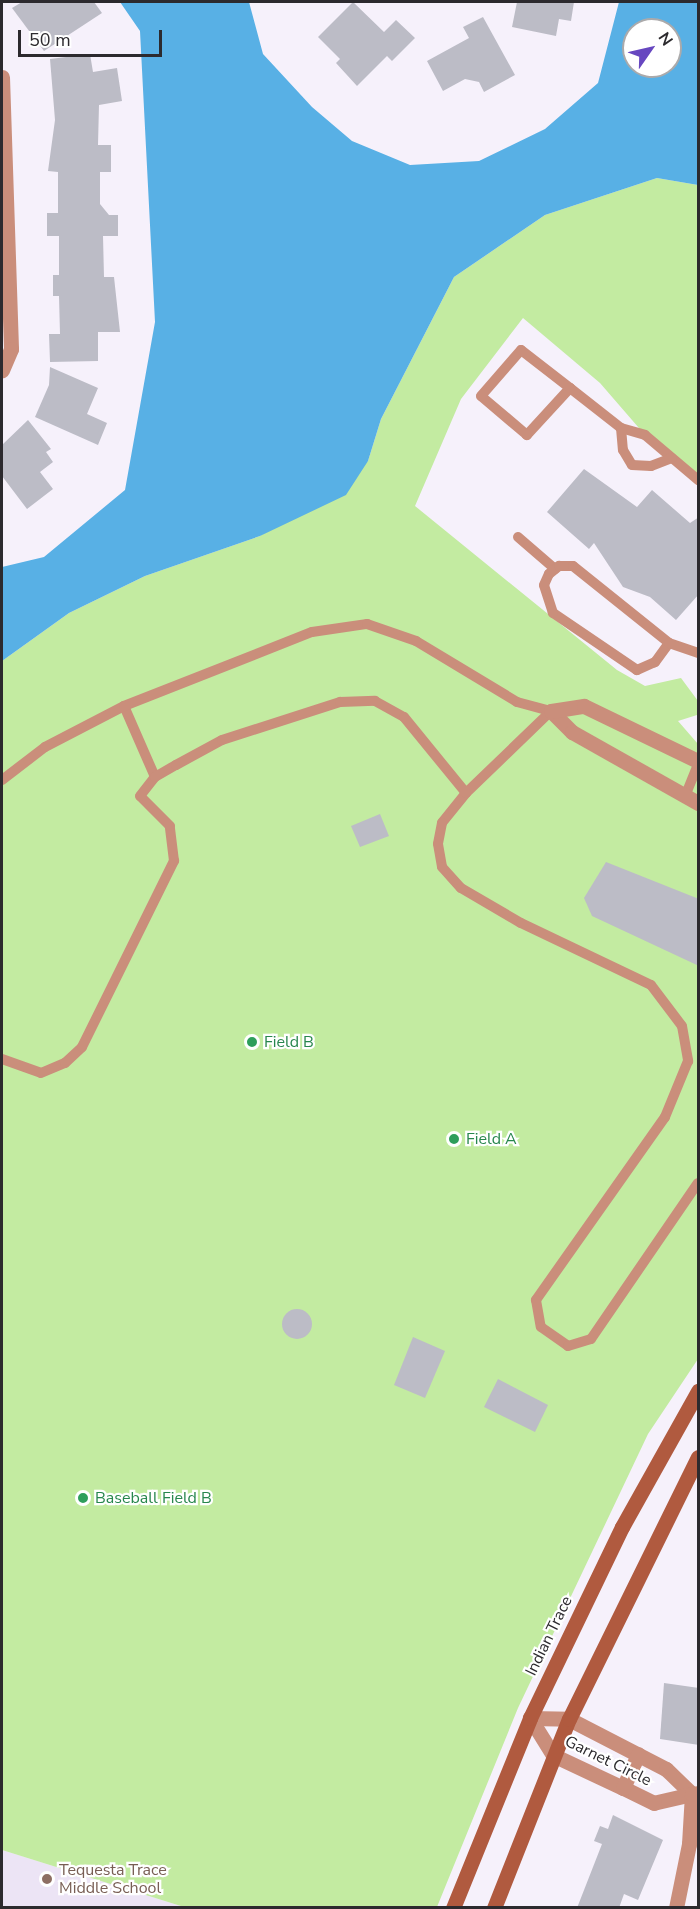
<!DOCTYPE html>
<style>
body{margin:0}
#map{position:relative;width:700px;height:1909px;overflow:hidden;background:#f6f1fb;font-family:"Nunito Sans",sans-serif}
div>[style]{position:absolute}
.built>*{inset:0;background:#ece4f5}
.green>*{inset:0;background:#c3eba1}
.water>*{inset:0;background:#58b0e5}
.building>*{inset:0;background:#bcbcc6}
.round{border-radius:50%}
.lane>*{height:10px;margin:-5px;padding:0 5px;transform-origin:5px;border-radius:5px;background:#ca8e7b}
.street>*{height:15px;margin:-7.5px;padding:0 7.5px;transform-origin:7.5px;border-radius:7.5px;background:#ca8e7b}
.secondary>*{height:15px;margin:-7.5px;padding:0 7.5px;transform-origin:7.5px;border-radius:7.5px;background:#b05a3f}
.dots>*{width:16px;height:16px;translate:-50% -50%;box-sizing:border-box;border:3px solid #fff;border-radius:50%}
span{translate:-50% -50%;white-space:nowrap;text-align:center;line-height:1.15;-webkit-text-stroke:4.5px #fff;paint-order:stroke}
.leisure-label{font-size:16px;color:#27864d}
.left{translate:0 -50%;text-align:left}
.street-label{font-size:16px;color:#2c2a2e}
.education-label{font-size:16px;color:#785e54}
.frame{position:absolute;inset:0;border:3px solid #2c2a2e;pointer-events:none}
.north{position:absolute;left:622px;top:18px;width:60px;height:60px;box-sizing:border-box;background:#fff;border:2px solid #abaaab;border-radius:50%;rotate:56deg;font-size:16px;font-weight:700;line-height:24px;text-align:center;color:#2c2a2e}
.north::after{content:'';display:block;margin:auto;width:21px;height:27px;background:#6747c0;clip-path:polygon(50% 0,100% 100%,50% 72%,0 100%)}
.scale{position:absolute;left:18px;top:30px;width:144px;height:27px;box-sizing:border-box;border:3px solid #2c2a2e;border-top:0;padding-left:8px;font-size:18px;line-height:21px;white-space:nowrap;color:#2c2a2e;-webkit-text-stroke:4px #fff;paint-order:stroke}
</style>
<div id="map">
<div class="built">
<div style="clip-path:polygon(2px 1850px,184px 1907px,2px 1907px)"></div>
</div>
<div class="green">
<div style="clip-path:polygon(657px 178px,698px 185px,698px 480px,645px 435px,600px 383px,523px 318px,461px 399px,415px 506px,617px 670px,645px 686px,681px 678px,698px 701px,697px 715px,678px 721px,698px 744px,698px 1359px,648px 1434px,518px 1708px,437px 1907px,184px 1907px,2px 1850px,2px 661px,69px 613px,145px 576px,260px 536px,368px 461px,381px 419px,454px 277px,545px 215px)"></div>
</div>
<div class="water">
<div style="clip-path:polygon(evenodd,120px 2px,249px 2px,263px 54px,312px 107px,352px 141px,410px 165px,479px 161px,545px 129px,598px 83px,619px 2px,698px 2px,698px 185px,657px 178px,545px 215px,454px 277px,381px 419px,368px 461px,346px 495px,260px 536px,145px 576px,69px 613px,2px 661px,2px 567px,44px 557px,125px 490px,155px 322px,140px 31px,120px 2px,634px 30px,670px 30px,670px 66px,634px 66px,634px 30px)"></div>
</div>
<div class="building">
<div style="clip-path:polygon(22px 2px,94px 2px,102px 13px,44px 51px,12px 8px)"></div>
<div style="clip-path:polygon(353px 2px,384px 32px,396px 20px,415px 38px,392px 61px,387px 56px,357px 86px,336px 63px,340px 59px,318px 37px)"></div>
<div style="clip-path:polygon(517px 2px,574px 2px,571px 21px,559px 19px,556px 36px,512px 27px)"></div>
<div style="clip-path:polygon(483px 17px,515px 75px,484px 92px,479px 82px,465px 79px,443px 91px,427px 61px,469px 38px,463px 27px)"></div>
<div style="clip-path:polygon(90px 54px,93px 72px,117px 68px,122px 101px,99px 105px,98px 145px,111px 145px,111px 172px,100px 172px,100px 204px,109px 215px,118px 215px,118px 236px,103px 236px,104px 277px,114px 277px,120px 332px,98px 332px,98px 361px,50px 362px,49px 334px,60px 334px,59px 296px,53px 296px,53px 275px,59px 275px,59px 236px,47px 236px,47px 213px,58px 213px,58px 172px,48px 171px,55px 120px,50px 59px)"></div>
<div style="clip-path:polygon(50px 367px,98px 388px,87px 414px,107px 423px,98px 445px,35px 417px,49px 385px)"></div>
<div style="clip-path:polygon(28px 420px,51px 449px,46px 452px,53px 462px,40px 472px,53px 489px,27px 509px,2px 476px,2px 445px)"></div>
<div style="clip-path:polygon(584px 469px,637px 507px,652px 490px,690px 523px,699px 517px,699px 594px,676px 620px,650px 597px,623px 587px,594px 543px,589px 549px,547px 512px)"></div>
<div style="clip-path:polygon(380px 814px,389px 836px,360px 847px,351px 826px)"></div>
<div style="clip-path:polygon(606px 862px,699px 899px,699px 966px,592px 916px,584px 898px)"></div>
<div class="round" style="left:282px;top:1309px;width:30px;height:30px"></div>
<div style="clip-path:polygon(413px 1337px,445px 1351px,425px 1398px,394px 1385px)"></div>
<div style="clip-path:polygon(498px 1379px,548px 1405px,535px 1432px,484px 1407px)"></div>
<div style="clip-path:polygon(664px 1683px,699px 1688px,699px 1745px,660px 1739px)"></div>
<div style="clip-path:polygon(613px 1815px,663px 1840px,638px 1900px,624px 1894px,619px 1908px,577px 1908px,602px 1844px,594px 1841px,600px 1826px,608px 1829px)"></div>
</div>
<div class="lane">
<div style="left:570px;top:388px;width:64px;rotate:132.5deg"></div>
<div style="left:527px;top:435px;width:60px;rotate:-139.7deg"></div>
<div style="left:481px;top:396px;width:61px;rotate:-49deg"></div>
<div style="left:521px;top:350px;width:62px;rotate:37.8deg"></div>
<div style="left:570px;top:388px;width:65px;rotate:38.1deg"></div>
<div style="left:621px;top:428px;width:25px;rotate:16deg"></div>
<div style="left:645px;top:435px;width:70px;rotate:40.3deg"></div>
<div style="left:621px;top:428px;width:22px;rotate:85deg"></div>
<div style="left:623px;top:450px;width:17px;rotate:59deg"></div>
<div style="left:632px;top:465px;width:19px;rotate:3deg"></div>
<div style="left:651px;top:466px;width:22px;rotate:-21deg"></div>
<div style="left:518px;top:537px;width:49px;rotate:40.9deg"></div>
<div style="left:669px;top:643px;width:24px;rotate:126deg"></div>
<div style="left:655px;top:662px;width:20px;rotate:156deg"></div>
<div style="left:637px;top:670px;width:102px;rotate:-145.8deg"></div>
<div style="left:553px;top:613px;width:29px;rotate:-108deg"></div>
<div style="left:544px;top:585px;width:12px;rotate:-66deg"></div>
<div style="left:549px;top:574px;width:13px;rotate:-39deg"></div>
<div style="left:559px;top:566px;width:14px"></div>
<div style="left:573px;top:566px;width:123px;rotate:38.7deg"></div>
<div style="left:669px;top:643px;width:31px;rotate:19deg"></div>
<div style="left:124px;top:706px;width:77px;rotate:66.4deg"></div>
<div style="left:2px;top:780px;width:54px;rotate:-37.5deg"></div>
<div style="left:45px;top:747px;width:89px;rotate:-27.4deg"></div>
<div style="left:124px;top:706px;width:202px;rotate:-21.5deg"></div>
<div style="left:312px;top:632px;width:56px;rotate:-8.3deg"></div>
<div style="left:367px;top:624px;width:52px;rotate:19.1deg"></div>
<div style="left:416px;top:641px;width:118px;rotate:31.1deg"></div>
<div style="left:517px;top:702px;width:35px;rotate:15deg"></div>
<div style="left:551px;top:711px;width:118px;rotate:136deg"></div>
<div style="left:466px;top:793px;width:38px;rotate:129deg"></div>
<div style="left:442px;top:823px;width:21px;rotate:101deg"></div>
<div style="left:438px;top:844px;width:23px;rotate:80deg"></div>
<div style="left:442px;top:867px;width:28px;rotate:48deg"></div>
<div style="left:461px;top:888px;width:69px;rotate:30.3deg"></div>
<div style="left:521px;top:923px;width:144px;rotate:25.5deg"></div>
<div style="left:651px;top:985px;width:51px;rotate:52.9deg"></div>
<div style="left:682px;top:1026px;width:36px;rotate:80deg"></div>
<div style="left:688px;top:1061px;width:61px;rotate:112.3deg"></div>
<div style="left:665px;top:1117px;width:224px;rotate:125.2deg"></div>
<div style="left:536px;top:1300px;width:27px;rotate:80deg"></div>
<div style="left:541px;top:1327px;width:33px;rotate:35deg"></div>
<div style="left:568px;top:1346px;width:24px;rotate:-17deg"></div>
<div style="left:591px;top:1339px;width:189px;rotate:-55.6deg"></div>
<div style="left:686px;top:794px;width:31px;rotate:-68deg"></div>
<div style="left:2px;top:1059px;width:41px;rotate:19.7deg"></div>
<div style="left:41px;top:1073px;width:26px;rotate:-23deg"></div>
<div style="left:65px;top:1063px;width:23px;rotate:-43deg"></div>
<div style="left:82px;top:1047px;width:208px;rotate:-63.7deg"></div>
<div style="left:174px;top:861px;width:35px;rotate:-97deg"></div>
<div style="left:170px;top:826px;width:42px;rotate:-135deg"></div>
<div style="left:140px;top:796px;width:24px;rotate:-52deg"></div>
<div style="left:155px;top:777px;width:24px;rotate:-30deg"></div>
<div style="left:176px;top:765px;width:52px;rotate:-28.5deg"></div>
<div style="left:222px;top:740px;width:124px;rotate:-17.9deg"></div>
<div style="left:340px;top:702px;width:35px;rotate:-2deg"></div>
<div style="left:375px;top:701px;width:33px;rotate:29deg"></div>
<div style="left:404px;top:717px;width:98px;rotate:50.8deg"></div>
</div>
<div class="street">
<div style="left:2px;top:77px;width:272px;rotate:88.1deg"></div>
<div style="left:11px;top:349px;width:23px;rotate:113deg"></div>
<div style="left:551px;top:711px;width:30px;rotate:45deg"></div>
<div style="left:572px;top:732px;width:145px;rotate:29.4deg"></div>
<div style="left:551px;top:711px;width:33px;rotate:-9deg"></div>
<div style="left:584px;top:706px;width:127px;rotate:25.8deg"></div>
<div style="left:530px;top:1718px;width:39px;rotate:1deg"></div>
<div style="left:569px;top:1719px;width:109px;rotate:27.3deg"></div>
<div style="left:666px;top:1769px;width:36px;rotate:44deg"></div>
<div style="left:692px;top:1794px;width:39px;rotate:167deg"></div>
<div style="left:654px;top:1803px;width:34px;rotate:-154deg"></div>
<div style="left:623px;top:1788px;width:77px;rotate:-154.8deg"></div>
<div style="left:553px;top:1755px;width:44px;rotate:-121.9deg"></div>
<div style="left:623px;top:1788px;width:37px;rotate:-66deg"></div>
<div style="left:676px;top:1908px;width:65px;rotate:-78.5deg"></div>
<div style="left:689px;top:1844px;width:50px;rotate:-86.6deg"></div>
<div style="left:692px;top:1794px;width:6px;rotate:-9deg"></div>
</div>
<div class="secondary">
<div style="left:453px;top:1908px;width:205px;rotate:-67.9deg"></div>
<div style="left:530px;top:1718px;width:212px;rotate:-64.3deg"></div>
<div style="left:622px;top:1527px;width:156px;rotate:-60.8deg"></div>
<div style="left:494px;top:1908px;width:203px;rotate:-68.4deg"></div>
<div style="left:569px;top:1719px;width:292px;rotate:-63.8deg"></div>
</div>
<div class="dots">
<div style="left:252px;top:1042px;background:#2e9e5b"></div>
<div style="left:454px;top:1139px;background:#2e9e5b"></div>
<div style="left:83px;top:1498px;background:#2e9e5b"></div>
<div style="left:47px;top:1879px;background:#8d6e63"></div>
</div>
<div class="leisure-label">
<span class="left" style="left:264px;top:1042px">Field B</span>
<span class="left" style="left:466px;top:1139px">Field A</span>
<span class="left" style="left:95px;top:1498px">Baseball Field B</span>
</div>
<div class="street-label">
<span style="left:549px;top:1636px;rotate:-64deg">Indian Trace</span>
<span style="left:608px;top:1761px;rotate:26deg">Garnet Circle</span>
</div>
<div class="education-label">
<span class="left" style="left:59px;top:1879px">Tequesta Trace<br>Middle School</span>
</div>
<div class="frame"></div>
<div class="north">N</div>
<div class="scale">50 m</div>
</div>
